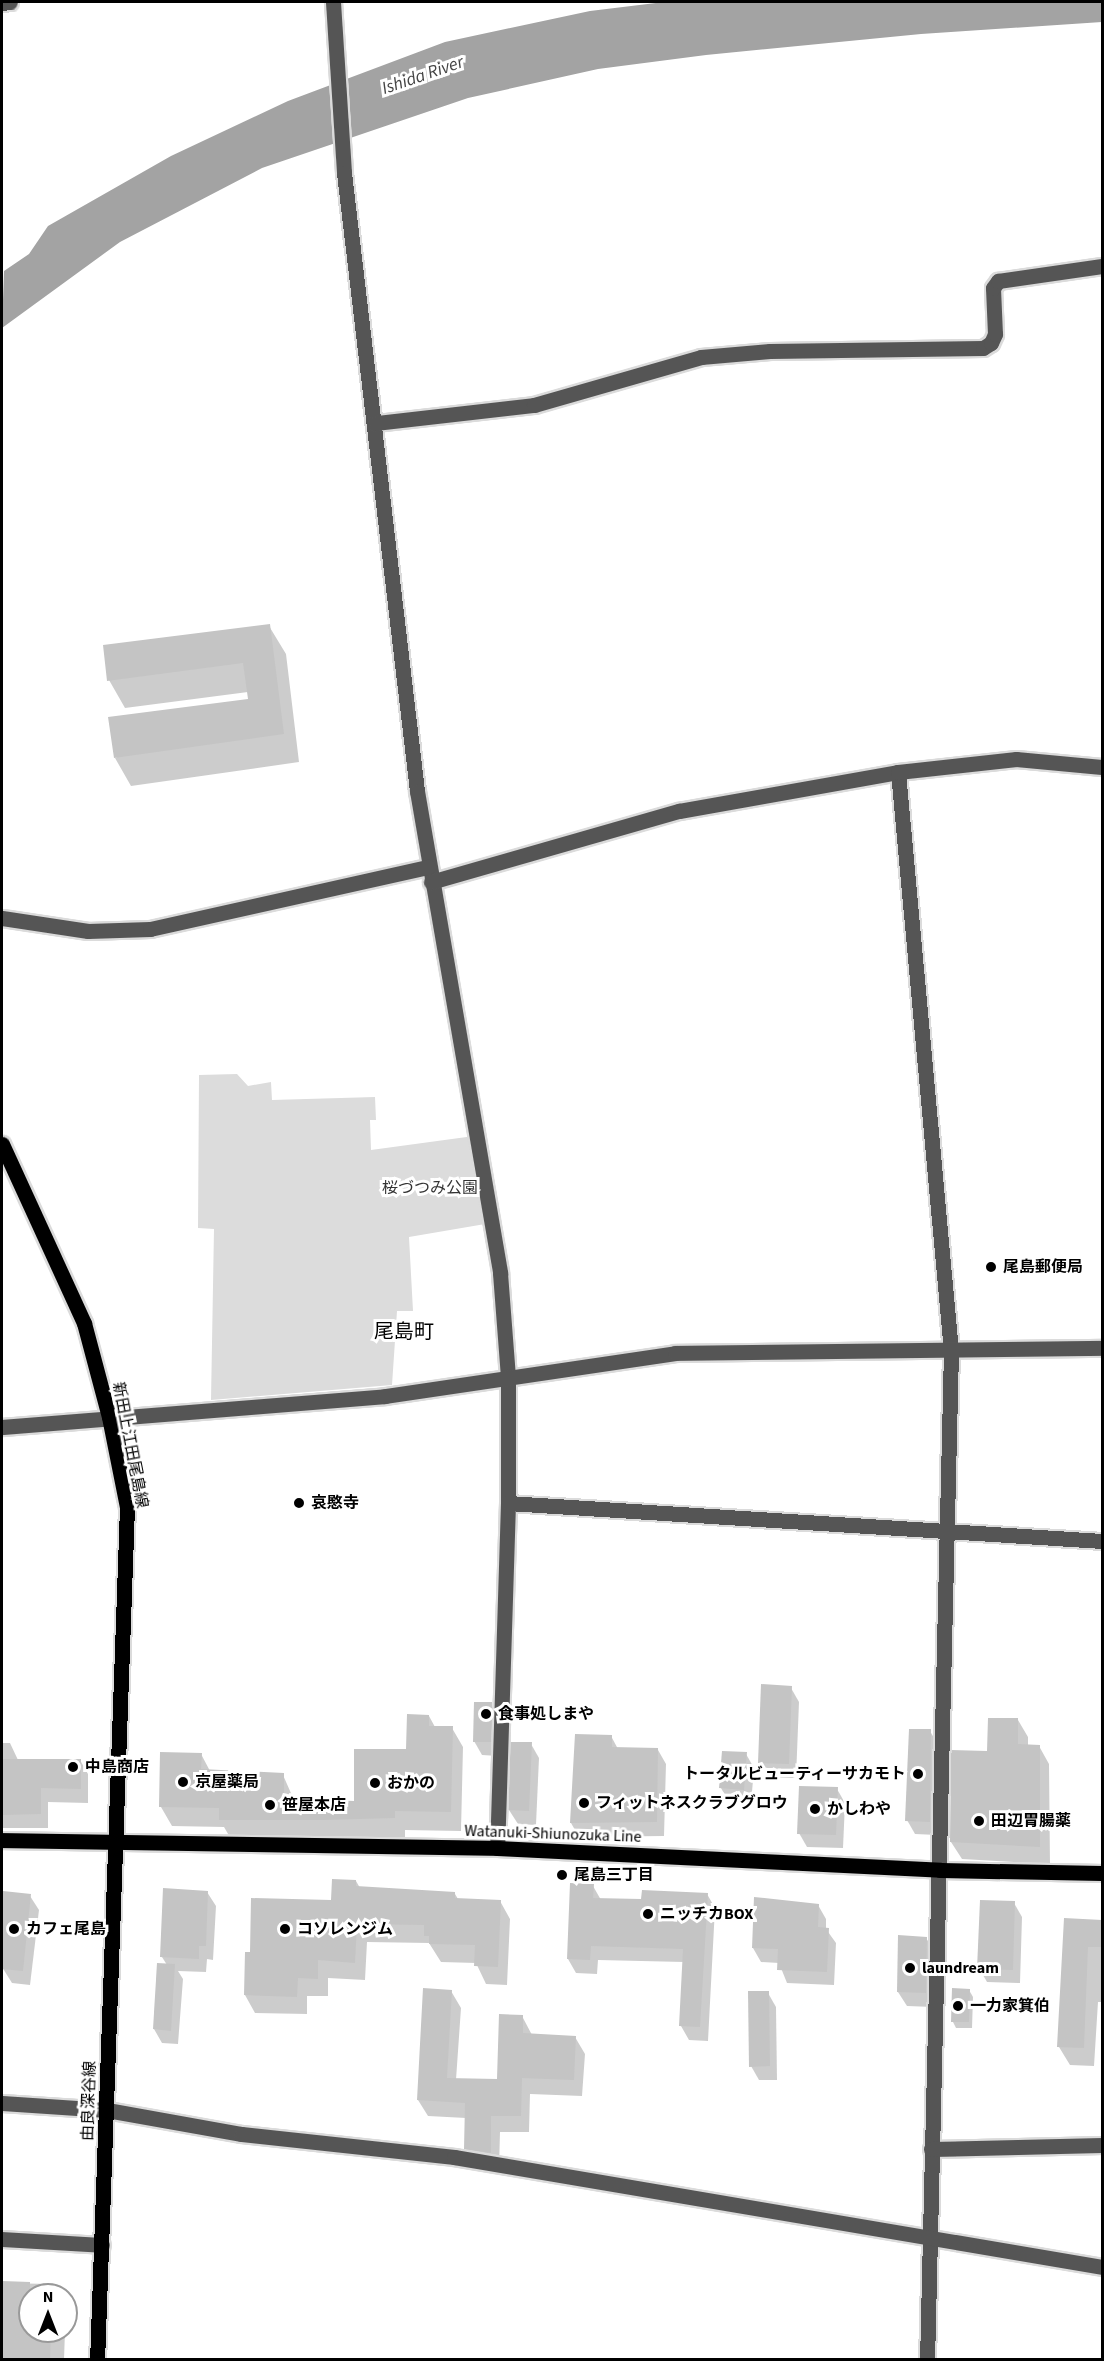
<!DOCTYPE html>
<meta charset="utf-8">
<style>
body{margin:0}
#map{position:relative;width:1104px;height:2361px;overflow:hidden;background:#fff;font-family:"Source Sans 3","Noto Sans JP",sans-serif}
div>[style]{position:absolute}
.green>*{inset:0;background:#dcdcdc}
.water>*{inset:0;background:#a3a3a3}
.shadow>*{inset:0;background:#0003}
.building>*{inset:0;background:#c4c4c4}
.roads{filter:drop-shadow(2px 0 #dbdbdb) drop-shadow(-2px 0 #dbdbdb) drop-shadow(0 2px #dbdbdb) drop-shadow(0 -2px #dbdbdb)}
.minor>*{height:15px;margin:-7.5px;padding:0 7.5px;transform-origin:7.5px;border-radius:7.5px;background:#555}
.major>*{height:15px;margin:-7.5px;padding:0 7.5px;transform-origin:7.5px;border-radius:7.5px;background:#000}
.dots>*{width:16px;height:16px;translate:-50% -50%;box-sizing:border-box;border:3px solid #fff;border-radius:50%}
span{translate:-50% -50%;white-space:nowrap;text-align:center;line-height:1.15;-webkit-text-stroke:6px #fff;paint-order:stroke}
.park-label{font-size:16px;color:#333}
.poi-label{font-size:16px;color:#000;font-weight:700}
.left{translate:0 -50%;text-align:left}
.right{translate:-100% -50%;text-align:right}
.street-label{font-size:16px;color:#000}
.water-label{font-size:18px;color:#444;font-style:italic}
.quarter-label{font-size:20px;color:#000}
.frame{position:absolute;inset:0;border:3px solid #000;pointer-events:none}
.north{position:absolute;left:18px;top:2283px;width:60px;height:60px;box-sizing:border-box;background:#fff;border:2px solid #999;border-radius:50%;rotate:0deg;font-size:16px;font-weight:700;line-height:24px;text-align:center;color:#000}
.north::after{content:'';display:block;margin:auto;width:21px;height:27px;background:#000;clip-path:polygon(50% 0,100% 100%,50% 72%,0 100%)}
</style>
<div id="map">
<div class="green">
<div style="clip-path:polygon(237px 1074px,248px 1086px,271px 1082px,272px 1100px,375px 1097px,376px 1120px,370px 1120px,371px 1150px,474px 1136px,491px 1223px,409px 1237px,413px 1311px,397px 1311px,392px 1385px,211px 1400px,214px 1229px,198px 1228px,199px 1075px)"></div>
</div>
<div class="water">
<div style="clip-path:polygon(664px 2px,1102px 2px,1102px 22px,921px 34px,706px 55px,598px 69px,468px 98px,262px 168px,120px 242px,2px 328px,4px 271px,29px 254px,48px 226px,171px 156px,288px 101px,445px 42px,590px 11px)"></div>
</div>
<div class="shadow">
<div style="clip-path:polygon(269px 626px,286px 654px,299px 762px,131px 786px,115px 758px,249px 700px,248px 692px,125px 708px,109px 680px)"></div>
<div style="clip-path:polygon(791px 1688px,799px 1702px,796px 1778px,768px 1777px,760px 1763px)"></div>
<div style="clip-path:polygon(491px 1704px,499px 1718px,498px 1756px,482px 1755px,474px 1741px)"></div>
<div style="clip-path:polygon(429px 1716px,435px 1727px,452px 1728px,463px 1747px,461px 1831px,405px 1830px,405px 1837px,334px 1839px,231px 1839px,224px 1827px,172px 1826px,161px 1807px,201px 1754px,210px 1771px,283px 1775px,294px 1800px,355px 1802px,408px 1751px)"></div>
<div style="clip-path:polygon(1018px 1720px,1028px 1737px,1028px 1746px,1039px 1746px,1049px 1764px,1050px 1864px,962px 1859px,951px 1842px,989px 1752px)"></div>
<div style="clip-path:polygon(930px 1731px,938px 1745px,937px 1835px,915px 1834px,907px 1820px)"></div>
<div style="clip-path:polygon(611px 1736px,618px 1749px,658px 1750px,666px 1764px,664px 1836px,579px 1837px,571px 1823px)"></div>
<div style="clip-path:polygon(2px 1743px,10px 1743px,18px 1760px,80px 1760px,88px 1774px,88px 1803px,48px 1802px,48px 1828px,2px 1828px)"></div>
<div style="clip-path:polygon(512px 1743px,531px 1744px,539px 1758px,536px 1825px,518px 1824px,509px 1810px)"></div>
<div style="clip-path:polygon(746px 1754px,754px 1768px,751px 1804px,729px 1802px,721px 1788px)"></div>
<div style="clip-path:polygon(837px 1789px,845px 1803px,843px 1848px,807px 1847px,799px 1833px)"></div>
<div style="clip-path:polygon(356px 1881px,360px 1888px,455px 1894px,458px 1899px,500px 1901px,510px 1919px,507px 1985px,486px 1984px,476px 1963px,441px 1962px,429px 1943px,367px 1942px,365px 1980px,328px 1978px,328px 1996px,307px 1996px,307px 2014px,255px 2013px,245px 1995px,252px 1954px,332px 1902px)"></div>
<div style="clip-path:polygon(593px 1886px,601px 1900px,643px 1901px,707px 1894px,715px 1908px,708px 2041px,689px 2040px,681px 2026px,684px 1962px,598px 1960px,597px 1974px,576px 1973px,568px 1959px)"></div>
<div style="clip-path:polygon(207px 1892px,216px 1906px,213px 1960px,207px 1959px,206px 1972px,178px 1971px,183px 1979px,178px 2044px,162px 2043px,154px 2029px,167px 1965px,162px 1957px)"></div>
<div style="clip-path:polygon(4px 1893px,30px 1896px,39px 1910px,30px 1985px,12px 1983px,2px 1967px)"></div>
<div style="clip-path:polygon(755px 1898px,818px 1905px,826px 1919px,826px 1929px,836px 1943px,834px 1985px,787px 1983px,779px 1963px,761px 1962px,753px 1948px)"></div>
<div style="clip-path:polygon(1014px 1903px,1022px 1917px,1020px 1983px,987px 1982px,979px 1968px)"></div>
<div style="clip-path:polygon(1066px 1919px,1102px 1921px,1102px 2002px,1098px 2002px,1094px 2066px,1070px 2065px,1059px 2047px)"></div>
<div style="clip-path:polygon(926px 1938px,935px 1952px,933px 2007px,907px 2006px,898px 1992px)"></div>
<div style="clip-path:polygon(969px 1990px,973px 1997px,972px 2028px,956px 2028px,953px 2022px)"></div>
<div style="clip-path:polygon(451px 1991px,461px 2008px,456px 2080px,499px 2081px,522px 2016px,532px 2035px,575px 2037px,585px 2054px,582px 2096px,530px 2094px,529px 2132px,500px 2132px,499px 2169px,475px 2165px,465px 2148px,466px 2118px,428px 2116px,418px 2100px)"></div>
<div style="clip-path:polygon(768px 1993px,776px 2007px,777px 2080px,759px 2080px,751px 2066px)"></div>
<div style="clip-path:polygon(2px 2283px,51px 2284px,58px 2295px,30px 2295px,30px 2331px,65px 2331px,64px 2360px,2px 2360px)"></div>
</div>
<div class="building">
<div style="clip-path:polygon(270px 624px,284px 734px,114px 758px,108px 717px,248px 699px,243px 663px,107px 681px,103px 645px)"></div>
<div style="clip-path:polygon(761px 1684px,792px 1686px,789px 1764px,758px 1763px)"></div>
<div style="clip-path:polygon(474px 1702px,492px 1702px,491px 1742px,473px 1742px)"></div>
<div style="clip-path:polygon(407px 1714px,429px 1715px,429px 1726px,453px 1726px,451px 1812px,395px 1811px,395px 1818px,322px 1820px,219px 1820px,219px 1808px,159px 1807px,160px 1752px,202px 1753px,201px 1769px,284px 1773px,284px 1798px,354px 1801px,354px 1749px,406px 1749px)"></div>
<div style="clip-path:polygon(988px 1718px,1018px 1718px,1018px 1744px,1040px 1745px,1040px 1847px,950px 1842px,951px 1750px,987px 1751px)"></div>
<div style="clip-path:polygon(909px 1729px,931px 1729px,930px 1822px,905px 1821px)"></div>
<div style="clip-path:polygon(575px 1734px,612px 1735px,612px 1747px,658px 1748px,657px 1822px,570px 1823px)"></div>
<div style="clip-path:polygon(510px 1742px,532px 1742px,529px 1811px,508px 1810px)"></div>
<div style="clip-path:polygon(722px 1751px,747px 1752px,744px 1790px,719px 1788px)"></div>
<div style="clip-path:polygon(2px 1759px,81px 1759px,81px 1789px,41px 1788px,41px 1814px,2px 1815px)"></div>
<div style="clip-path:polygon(799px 1786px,838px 1787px,836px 1835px,797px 1834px)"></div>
<div style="clip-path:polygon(332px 1879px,356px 1880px,356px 1886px,455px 1892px,455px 1898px,501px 1900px,498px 1967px,474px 1966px,475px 1945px,429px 1944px,429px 1936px,424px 1936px,424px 1925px,357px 1924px,355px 1963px,318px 1960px,318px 1979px,298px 1978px,297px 1997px,244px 1995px,245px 1952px,250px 1952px,251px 1898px,331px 1900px)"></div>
<div style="clip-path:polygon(570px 1883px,594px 1884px,593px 1898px,641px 1899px,642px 1890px,708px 1893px,700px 2027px,679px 2026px,683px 1949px,591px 1946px,590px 1960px,567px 1959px)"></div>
<div style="clip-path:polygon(163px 1888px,208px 1891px,206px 1946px,199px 1946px,199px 1959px,160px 1957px)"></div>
<div style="clip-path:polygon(3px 1891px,31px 1894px,23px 1971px,2px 1969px)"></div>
<div style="clip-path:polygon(754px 1897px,819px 1904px,818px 1927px,829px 1928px,827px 1972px,777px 1970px,778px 1949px,752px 1948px)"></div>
<div style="clip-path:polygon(980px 1900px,1015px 1901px,1013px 1970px,977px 1969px)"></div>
<div style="clip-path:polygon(1064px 1918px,1102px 1920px,1102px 1947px,1088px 1947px,1084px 2048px,1057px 2047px)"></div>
<div style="clip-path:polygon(898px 1935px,927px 1937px,926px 1993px,897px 1992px)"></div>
<div style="clip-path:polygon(157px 1963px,175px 1964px,171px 2031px,153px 2029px)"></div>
<div style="clip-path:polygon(423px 1988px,452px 1990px,447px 2078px,497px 2079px,499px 2014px,523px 2015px,523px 2033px,576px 2036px,574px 2080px,522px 2078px,521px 2116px,491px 2116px,491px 2153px,464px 2149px,465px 2103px,417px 2100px)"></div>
<div style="clip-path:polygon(952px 1988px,970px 1989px,969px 2022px,951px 2022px)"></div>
<div style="clip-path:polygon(748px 1991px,769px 1991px,770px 2066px,749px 2067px)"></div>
<div style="clip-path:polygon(2px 2281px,30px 2282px,30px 2331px,51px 2331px,50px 2360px,2px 2360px)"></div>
</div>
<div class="roads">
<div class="minor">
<div style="left:333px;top:2px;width:171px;rotate:86.3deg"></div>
<div style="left:344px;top:173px;width:622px;rotate:83.26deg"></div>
<div style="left:417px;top:791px;width:489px;rotate:80.2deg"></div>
<div style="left:500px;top:1273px;width:103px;rotate:85.6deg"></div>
<div style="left:508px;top:1376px;width:127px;rotate:90deg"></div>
<div style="left:508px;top:1503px;width:345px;rotate:91.8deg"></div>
<div style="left:2px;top:3px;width:8px;rotate:-7deg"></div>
<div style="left:376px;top:423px;width:159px;rotate:-6.5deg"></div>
<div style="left:534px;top:405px;width:174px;rotate:-16deg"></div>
<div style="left:701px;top:357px;width:69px;rotate:-5deg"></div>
<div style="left:770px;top:351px;width:213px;rotate:-0.8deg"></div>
<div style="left:983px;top:348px;width:9px;rotate:-32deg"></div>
<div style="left:991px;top:343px;width:10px;rotate:-66deg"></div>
<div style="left:995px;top:334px;width:46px;rotate:-92.5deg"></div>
<div style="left:993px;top:288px;width:9px;rotate:-54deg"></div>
<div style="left:998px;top:281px;width:105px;rotate:-8.2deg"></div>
<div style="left:898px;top:772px;width:581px;rotate:84.77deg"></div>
<div style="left:951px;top:1351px;width:1009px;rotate:91.36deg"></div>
<div style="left:431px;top:882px;width:258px;rotate:-16deg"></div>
<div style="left:679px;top:811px;width:222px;rotate:-10.1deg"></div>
<div style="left:898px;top:772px;width:119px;rotate:-6.3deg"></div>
<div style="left:1016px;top:759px;width:86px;rotate:5.3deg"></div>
<div style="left:2px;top:918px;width:87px;rotate:8.6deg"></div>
<div style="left:88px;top:931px;width:62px;rotate:-1.8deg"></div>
<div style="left:150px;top:929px;width:285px;rotate:-12.6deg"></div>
<div style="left:2px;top:1427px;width:384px;rotate:-4.6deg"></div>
<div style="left:385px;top:1396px;width:293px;rotate:-8.4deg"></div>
<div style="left:675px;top:1353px;width:427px;rotate:-0.7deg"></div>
<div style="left:508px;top:1503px;width:595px;rotate:3.66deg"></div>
<div style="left:2px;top:2103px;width:105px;rotate:3.8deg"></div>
<div style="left:107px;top:2110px;width:137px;rotate:10.1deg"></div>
<div style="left:242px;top:2134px;width:213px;rotate:6.2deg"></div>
<div style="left:454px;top:2157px;width:657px;rotate:9.63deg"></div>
<div style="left:931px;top:2149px;width:171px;rotate:-1.3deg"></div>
<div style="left:2px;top:2239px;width:100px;rotate:3.4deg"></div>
</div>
<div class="major">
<div style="left:2px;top:1144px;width:197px;rotate:65.4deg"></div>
<div style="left:84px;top:1323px;width:97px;rotate:75.1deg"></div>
<div style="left:109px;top:1417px;width:92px;rotate:78.7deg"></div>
<div style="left:127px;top:1507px;width:854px;rotate:92.01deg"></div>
<div style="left:2px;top:1840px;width:495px;rotate:0.9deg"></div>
<div style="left:497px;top:1848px;width:444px;rotate:2.8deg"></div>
<div style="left:940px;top:1870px;width:162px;rotate:1.1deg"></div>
</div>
</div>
<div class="dots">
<div style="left:991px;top:1267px;background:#000"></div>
<div style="left:299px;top:1503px;background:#000"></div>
<div style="left:486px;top:1714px;background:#000"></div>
<div style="left:73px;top:1767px;background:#000"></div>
<div style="left:918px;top:1774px;background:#000"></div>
<div style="left:183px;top:1782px;background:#000"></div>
<div style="left:375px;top:1783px;background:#000"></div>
<div style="left:584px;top:1803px;background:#000"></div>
<div style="left:270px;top:1805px;background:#000"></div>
<div style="left:815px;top:1809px;background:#000"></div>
<div style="left:979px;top:1821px;background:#000"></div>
<div style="left:562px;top:1875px;background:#000"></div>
<div style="left:648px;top:1914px;background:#000"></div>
<div style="left:14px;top:1929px;background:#000"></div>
<div style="left:285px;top:1929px;background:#000"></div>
<div style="left:910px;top:1968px;background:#000"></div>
<div style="left:958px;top:2006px;background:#000"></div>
</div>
<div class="park-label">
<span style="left:430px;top:1188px">桜づつみ公園</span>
</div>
<div class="poi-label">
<span class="left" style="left:1003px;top:1267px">尾島郵便局</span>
<span class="left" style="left:311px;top:1503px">哀愍寺</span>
<span class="left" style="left:498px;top:1714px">食事処しまや</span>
<span class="left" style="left:85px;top:1767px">中島商店</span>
<span class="right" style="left:906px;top:1774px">トータルビューティーサカモト</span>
<span class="left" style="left:195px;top:1782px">京屋薬局</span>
<span class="left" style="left:387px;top:1783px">おかの</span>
<span class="left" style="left:596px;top:1803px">フィットネスクラブグロウ</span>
<span class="left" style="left:282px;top:1805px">笹屋本店</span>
<span class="left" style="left:827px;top:1809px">かしわや</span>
<span class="left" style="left:991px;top:1821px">田辺胃腸薬</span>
<span class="left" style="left:574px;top:1875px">尾島三丁目</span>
<span class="left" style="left:660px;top:1914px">ニッチカBOX</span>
<span class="left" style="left:26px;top:1929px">カフェ尾島</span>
<span class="left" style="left:297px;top:1929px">コソレンジム</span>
<span class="left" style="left:922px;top:1968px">laundream</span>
<span class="left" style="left:970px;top:2006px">一力家箕伯</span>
</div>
<div class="street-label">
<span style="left:130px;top:1445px;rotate:79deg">新田上江田尾島線</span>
<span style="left:553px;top:1834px;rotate:2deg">Watanuki-Shiunozuka Line</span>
<span style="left:89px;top:2101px;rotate:-88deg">由良深谷線</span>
</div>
<div class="water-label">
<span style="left:423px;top:76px;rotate:-19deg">Ishida River</span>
</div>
<div class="quarter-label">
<span style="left:404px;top:1332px">尾島町</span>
</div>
<div class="frame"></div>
<div class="north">N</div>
</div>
